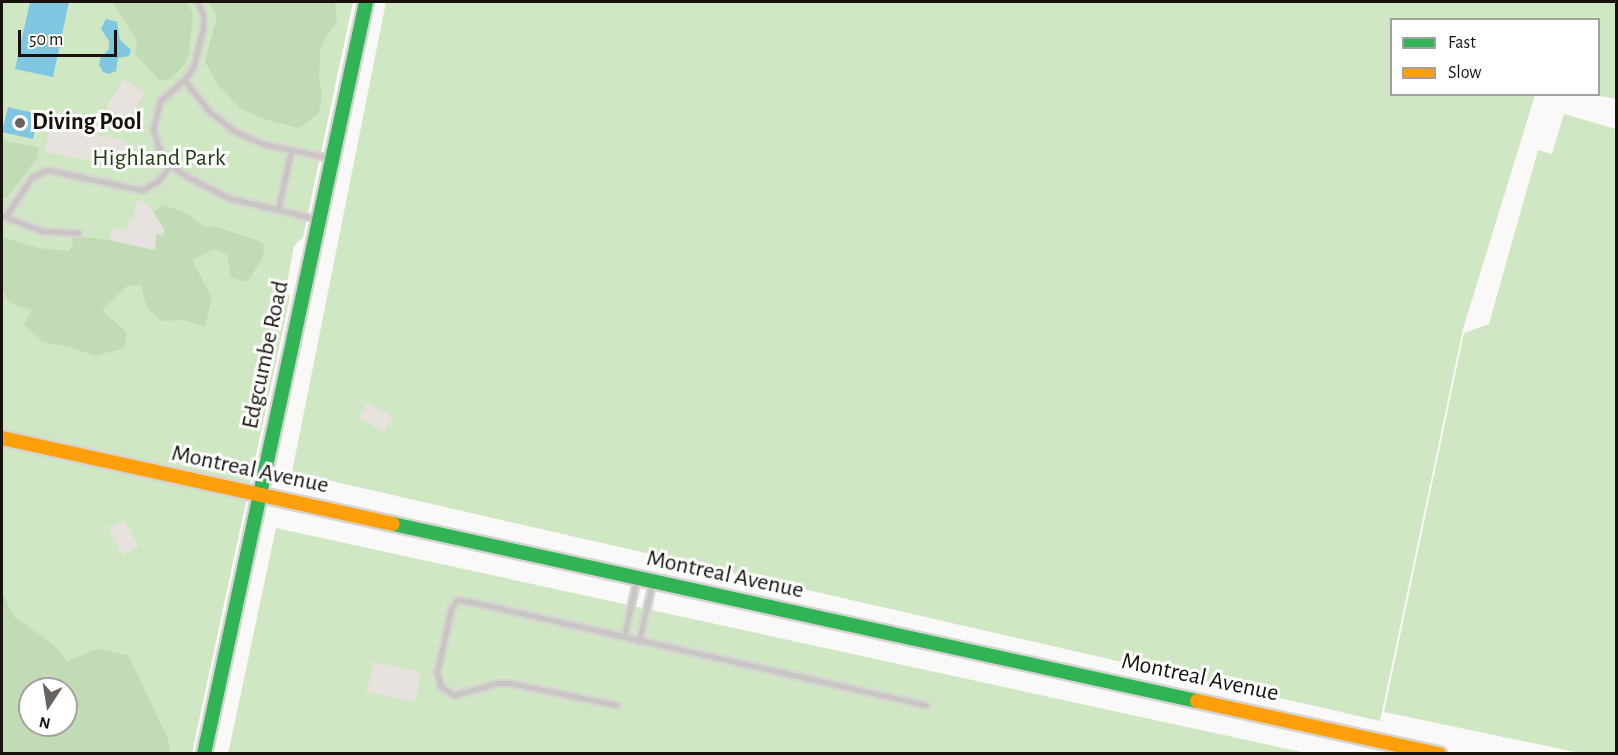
<!DOCTYPE html>
<style>
body{margin:0}
#map{position:relative;width:1618px;height:755px;overflow:hidden;background:#fbf9f7;font-family:"Alegreya Sans",sans-serif}
div>[style]{position:absolute}
.green>*{inset:0;background:#cfe7c3}
.forest>*{inset:0;background:#c1dbb4}
.water>*{inset:0;background:#7fc6e0}
.building>*{inset:0;background:#e7e2de}
.roads{filter:drop-shadow(2px 0 #d6d4d2) drop-shadow(-2px 0 #d6d4d2) drop-shadow(0 2px #d6d4d2) drop-shadow(0 -2px #d6d4d2)}
.lane>*{height:5px;margin:-2.5px;padding:0 2.5px;transform-origin:2.5px;border-radius:2.5px;background:#c8c5c3}
.fast>*{height:14px;margin:-7px;padding:0 7px;transform-origin:7px;border-radius:7px;background:#30b455}
.slow>*{height:14px;margin:-7px;padding:0 7px;transform-origin:7px;border-radius:7px;background:#ff9f0a}
.dots>*{width:16px;height:16px;translate:-50% -50%;box-sizing:border-box;border:3px solid #fff;border-radius:50%}
span{translate:-50% -50%;white-space:nowrap;text-align:center;line-height:1.15;-webkit-text-stroke:6px #fff;paint-order:stroke}
.poi-label{font-size:24px;color:#19120c;font-weight:700}
.left{translate:0 -50%;text-align:left}
.park-label{font-size:24px;color:#204011}
.street-label{font-size:24px;color:#19120c}
.frame{position:absolute;inset:0;border:3px solid #19120c;pointer-events:none}
.legend{position:absolute;left:1390px;top:18px;width:210px;height:78px;box-sizing:border-box;background:#fff;border:2px solid #a3a09e;margin:0;padding:8px 10px;list-style:none;font-size:18px;color:#19120c}
.legend li{display:flex;align-items:center;gap:12px;height:30px}
.legend b{width:30px;border:2px solid #a3a09e}
.north{position:absolute;left:18px;top:677px;width:60px;height:60px;box-sizing:border-box;background:#fff;border:2px solid #a3a09e;border-radius:50%;rotate:192deg;font-size:16px;font-weight:700;line-height:24px;text-align:center;color:#19120c}
.north::after{content:'';display:block;margin:auto;width:21px;height:27px;background:#68635e;clip-path:polygon(50% 0,100% 100%,50% 72%,0 100%)}
.scale{position:absolute;left:18px;top:30px;width:99px;height:27px;box-sizing:border-box;border:3px solid #19120c;border-top:0;padding-left:8px;font-size:18px;line-height:21px;white-space:nowrap;color:#19120c;-webkit-text-stroke:4px #fff;paint-order:stroke}
</style>
<div id="map">
<div class="green">
<div style="clip-path:polygon(evenodd,2px 2px,353px 2px,303px 237px,294px 246px,286px 289px,290px 297px,192px 753px,2px 753px,2px 2px,30px 689px,66px 689px,66px 725px,30px 725px,30px 689px)"></div>
<div style="clip-path:polygon(386px 2px,1616px 2px,1616px 99px,1594px 95px,1598px 94px,1598px 20px,1392px 20px,1392px 94px,1535px 95px,1463px 329px,1380px 721px,292px 472px)"></div>
<div style="clip-path:polygon(1564px 114px,1616px 129px,1616px 753px,1580px 753px,1384px 712px,1464px 333px,1489px 324px,1538px 150px,1552px 154px)"></div>
<div style="clip-path:polygon(276px 528px,1306px 753px,228px 754px)"></div>
</div>
<div class="forest">
<div style="clip-path:polygon(112px 2px,187px 2px,193px 14px,189px 54px,185px 64px,171px 78px,165px 81px,159px 80px,135px 54px,137px 41px)"></div>
<div style="clip-path:polygon(209px 2px,335px 2px,337px 22px,325px 38px,320px 52px,319px 76px,322px 94px,319px 113px,299px 128px,264px 119px,240px 108px,217px 84px,205px 61px,217px 16px)"></div>
<div style="clip-path:polygon(2px 140px,39px 148px,37px 158px,6px 199px,2px 196px)"></div>
<div style="clip-path:polygon(164px 205px,187px 214px,203px 226px,219px 228px,257px 240px,265px 245px,262px 259px,247px 282px,231px 278px,227px 254px,213px 249px,192px 260px,212px 298px,205px 326px,183px 320px,161px 321px,147px 308px,141px 285px,127px 286px,102px 310px,127px 333px,124px 348px,95px 356px,70px 347px,43px 342px,24px 325px,32px 310px,10px 303px,2px 290px,2px 237px,38px 248px,70px 251px,74px 236px,110px 240px,155px 250px,156px 234px,163px 236px,164px 229px,153px 212px)"></div>
<div style="clip-path:polygon(evenodd,2px 592px,14px 617px,53px 644px,67px 661px,97px 649px,128px 655px,168px 739px,170px 753px,2px 753px,2px 592px,30px 689px,66px 689px,66px 725px,30px 725px,30px 689px)"></div>
</div>
<div class="water">
<div style="clip-path:polygon(30px 2px,69px 2px,53px 77px,15px 69px)"></div>
<div style="clip-path:polygon(106px 19px,117px 22px,120px 40px,131px 50px,129px 56px,118px 58px,116px 71px,109px 74px,103px 72px,99px 65px,101px 57px,109px 49px,109px 41px,101px 29px)"></div>
<div style="clip-path:polygon(8px 107px,38px 114px,33px 139px,2px 132px)"></div>
</div>
<div class="building">
<div style="clip-path:polygon(124px 79px,145px 93px,127px 120px,106px 107px)"></div>
<div style="clip-path:polygon(50px 125px,127px 141px,122px 167px,45px 152px)"></div>
<div style="clip-path:polygon(137px 200px,147px 203px,164px 229px,163px 236px,156px 234px,155px 250px,110px 240px,112px 228px,126px 231px,130px 217px,134px 217px)"></div>
<div style="clip-path:polygon(367px 403px,393px 417px,384px 432px,359px 418px)"></div>
<div style="clip-path:polygon(124px 520px,138px 546px,122px 555px,108px 528px)"></div>
<div style="clip-path:polygon(374px 662px,421px 672px,415px 702px,367px 692px)"></div>
</div>
<div class="roads">
<div class="lane">
<div style="left:197px;top:2px;width:13px;rotate:63deg"></div>
<div style="left:203px;top:14px;width:14px;rotate:90deg"></div>
<div style="left:203px;top:28px;width:41px;rotate:104deg"></div>
<div style="left:193px;top:68px;width:15px;rotate:127deg"></div>
<div style="left:184px;top:80px;width:32px;rotate:139deg"></div>
<div style="left:160px;top:101px;width:29px;rotate:104deg"></div>
<div style="left:153px;top:129px;width:31px;rotate:73deg"></div>
<div style="left:162px;top:159px;width:32px;rotate:35deg"></div>
<div style="left:188px;top:177px;width:46px;rotate:27.1deg"></div>
<div style="left:229px;top:198px;width:90px;rotate:13.4deg"></div>
<div style="left:184px;top:80px;width:41px;rotate:50.9deg"></div>
<div style="left:210px;top:112px;width:31px;rotate:38deg"></div>
<div style="left:234px;top:131px;width:32px;rotate:24deg"></div>
<div style="left:263px;top:144px;width:68px;rotate:11.8deg"></div>
<div style="left:278px;top:210px;width:60px;rotate:-77.6deg"></div>
<div style="left:2px;top:216px;width:3px;rotate:18deg"></div>
<div style="left:5px;top:217px;width:48px;rotate:-56deg"></div>
<div style="left:32px;top:177px;width:17px;rotate:-24deg"></div>
<div style="left:48px;top:170px;width:96px;rotate:12deg"></div>
<div style="left:142px;top:190px;width:20px;rotate:-30deg"></div>
<div style="left:159px;top:180px;width:20px;rotate:-53deg"></div>
<div style="left:5px;top:217px;width:40px;rotate:20.2deg"></div>
<div style="left:43px;top:231px;width:35px;rotate:3deg"></div>
<div style="left:624px;top:637px;width:57px;rotate:-77.9deg"></div>
<div style="left:639px;top:641px;width:58px;rotate:-77.2deg"></div>
<div style="left:616px;top:705px;width:108px;rotate:-168.3deg"></div>
<div style="left:510px;top:683px;width:13px;rotate:180deg"></div>
<div style="left:497px;top:683px;width:45px;rotate:164.4deg"></div>
<div style="left:454px;top:695px;width:17px;rotate:-147deg"></div>
<div style="left:440px;top:686px;width:14px;rotate:-102deg"></div>
<div style="left:437px;top:672px;width:65px;rotate:-77.5deg"></div>
<div style="left:451px;top:609px;width:11px;rotate:-56deg"></div>
<div style="left:457px;top:600px;width:15px;rotate:8deg"></div>
<div style="left:472px;top:602px;width:465px;rotate:12.8deg"></div>
</div>
<div class="fast">
<div style="left:393px;top:524px;width:823px;rotate:12.42deg"></div>
<div style="left:204px;top:754px;width:769px;rotate:-77.84deg"></div>
</div>
<div class="slow">
<div style="left:2px;top:438px;width:400px;rotate:12.4deg"></div>
<div style="left:1197px;top:701px;width:248px;rotate:12.4deg"></div>
</div>
</div>
<div class="dots">
<div style="left:20px;top:123px;background:#68635e"></div>
</div>
<div class="poi-label">
<span class="left" style="left:32px;top:123px">Diving Pool</span>
</div>
<div class="park-label">
<span style="left:159px;top:159px">Highland Park</span>
</div>
<div class="street-label">
<span style="left:266px;top:355px;rotate:-78deg">Edgcumbe Road</span>
<span style="left:250px;top:470px;rotate:12deg">Montreal Avenue</span>
<span style="left:725px;top:575px;rotate:12deg">Montreal Avenue</span>
<span style="left:1200px;top:678px;rotate:12deg">Montreal Avenue</span>
</div>
<div class="frame"></div>
<ul class="legend">
<li><b style="height:8px;background:#30b455"></b>Fast</li>
<li><b style="height:8px;background:#ff9f0a"></b>Slow</li>
</ul>
<div class="north">N</div>
<div class="scale">50 m</div>
</div>
